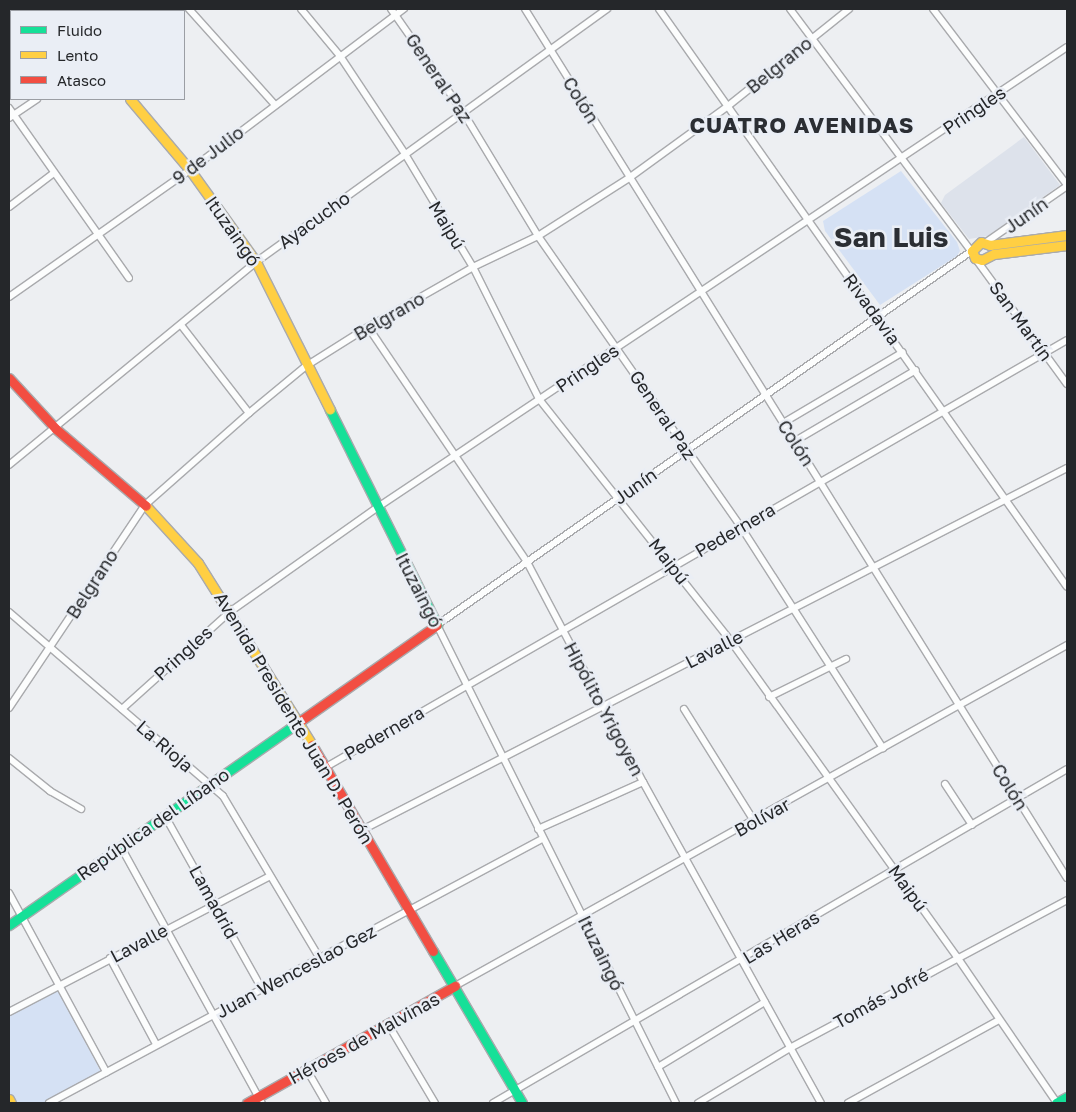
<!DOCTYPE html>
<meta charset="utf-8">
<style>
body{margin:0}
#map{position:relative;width:1076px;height:1112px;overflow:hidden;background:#edeff2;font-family:"Golos Text",sans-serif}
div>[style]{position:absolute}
.built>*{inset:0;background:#dde2eb}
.green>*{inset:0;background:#d5e1f4}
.roads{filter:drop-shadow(1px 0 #a9aaad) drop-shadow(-1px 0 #a9aaad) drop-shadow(0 1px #a9aaad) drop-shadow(0 -1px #a9aaad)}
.street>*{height:6px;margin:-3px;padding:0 3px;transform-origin:3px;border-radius:3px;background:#fcfdfd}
.fast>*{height:9px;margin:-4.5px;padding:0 4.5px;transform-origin:4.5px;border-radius:4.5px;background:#16e098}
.slow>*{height:9px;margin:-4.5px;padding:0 4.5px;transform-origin:4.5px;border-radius:4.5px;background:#ffcf43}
.jam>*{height:9px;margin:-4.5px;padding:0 4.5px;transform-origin:4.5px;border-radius:4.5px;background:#f24e42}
span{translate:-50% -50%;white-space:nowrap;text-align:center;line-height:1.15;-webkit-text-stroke:5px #eaeef5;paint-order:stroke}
.street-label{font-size:18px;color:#25272a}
.district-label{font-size:22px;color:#2b2e33;font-weight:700;letter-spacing:1px}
.town-label{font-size:28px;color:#2b2e33;font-weight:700}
.frame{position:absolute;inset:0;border:10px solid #25272a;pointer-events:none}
.legend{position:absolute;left:10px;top:10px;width:175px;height:90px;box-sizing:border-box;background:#eaeef5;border:1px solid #9b9ea4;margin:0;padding:6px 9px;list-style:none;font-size:15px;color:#25272a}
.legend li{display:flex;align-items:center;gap:10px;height:25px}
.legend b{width:25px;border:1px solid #9b9ea4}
</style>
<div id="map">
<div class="built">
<div style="clip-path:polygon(1024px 137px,1060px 185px,988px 236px,969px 239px,941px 203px,945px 195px)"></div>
</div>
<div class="green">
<div style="clip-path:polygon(901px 171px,957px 242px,960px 251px,957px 256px,880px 305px,825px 231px,823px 221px)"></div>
<div style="clip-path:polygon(54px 992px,59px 992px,101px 1072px,44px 1103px,15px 1103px,9px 1092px,9px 1016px)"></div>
</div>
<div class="roads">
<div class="street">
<div style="left:189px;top:9px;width:129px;rotate:48.1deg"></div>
<div style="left:301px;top:9px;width:61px;rotate:50.3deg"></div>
<div style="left:340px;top:56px;width:118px;rotate:56.4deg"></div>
<div style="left:405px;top:154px;width:132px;rotate:59deg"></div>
<div style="left:473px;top:267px;width:148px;rotate:63.4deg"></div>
<div style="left:539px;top:399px;width:308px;rotate:51.6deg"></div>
<div style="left:730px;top:640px;width:390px;rotate:54.4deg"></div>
<div style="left:957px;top:957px;width:177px;rotate:55.6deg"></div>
<div style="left:391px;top:9px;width:126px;rotate:55deg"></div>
<div style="left:463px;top:112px;width:145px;rotate:58.8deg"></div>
<div style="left:538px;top:236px;width:355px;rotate:55.1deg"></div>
<div style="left:741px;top:527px;width:263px;rotate:57.3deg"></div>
<div style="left:525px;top:9px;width:1024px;rotate:58.05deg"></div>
<div style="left:659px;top:9px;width:707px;rotate:54.78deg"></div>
<div style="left:790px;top:9px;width:306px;rotate:53.2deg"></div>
<div style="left:933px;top:9px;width:221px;rotate:52.7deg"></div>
<div style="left:173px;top:11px;width:4px;rotate:-27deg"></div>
<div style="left:9px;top:108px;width:208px;rotate:54.8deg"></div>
<div style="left:9px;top:118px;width:34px;rotate:-34deg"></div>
<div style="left:9px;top:207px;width:56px;rotate:-37.1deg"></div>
<div style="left:985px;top:243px;width:100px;rotate:-34.8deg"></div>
<div style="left:975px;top:258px;width:156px;rotate:53.9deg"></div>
<div style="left:9px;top:297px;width:221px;rotate:-35.1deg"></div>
<div style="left:190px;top:170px;width:268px;rotate:-37deg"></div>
<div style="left:181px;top:325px;width:111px;rotate:52.3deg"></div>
<div style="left:368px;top:327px;width:284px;rotate:55.9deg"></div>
<div style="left:527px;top:562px;width:249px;rotate:62.2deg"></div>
<div style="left:643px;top:782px;width:367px;rotate:61deg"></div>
<div style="left:783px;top:423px;width:139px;rotate:-30.6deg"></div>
<div style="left:795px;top:441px;width:140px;rotate:-30.4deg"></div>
<div style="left:9px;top:465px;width:320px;rotate:-39.4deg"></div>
<div style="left:256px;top:262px;width:433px;rotate:-35.8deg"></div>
<div style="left:9px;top:612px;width:282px;rotate:40.7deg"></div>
<div style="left:223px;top:796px;width:190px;rotate:59.2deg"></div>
<div style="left:769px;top:697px;width:86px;rotate:-26.3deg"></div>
<div style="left:9px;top:708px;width:244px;rotate:-56.2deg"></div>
<div style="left:145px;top:505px;width:139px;rotate:-41.5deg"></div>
<div style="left:249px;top:413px;width:74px;rotate:-39.5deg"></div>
<div style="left:306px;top:366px;width:73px;rotate:-32.2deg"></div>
<div style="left:368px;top:327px;width:121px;rotate:-29.7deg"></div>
<div style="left:473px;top:267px;width:72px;rotate:-25.5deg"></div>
<div style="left:538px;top:236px;width:108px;rotate:-32.5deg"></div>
<div style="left:629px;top:178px;width:122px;rotate:-36deg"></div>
<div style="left:728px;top:106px;width:155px;rotate:-38.7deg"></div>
<div style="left:122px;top:709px;width:147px;rotate:-42deg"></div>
<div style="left:231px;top:611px;width:180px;rotate:-35.3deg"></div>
<div style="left:378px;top:507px;width:828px;rotate:-33.73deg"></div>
<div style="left:684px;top:709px;width:132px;rotate:58deg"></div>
<div style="left:9px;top:758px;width:53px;rotate:38.8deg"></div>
<div style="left:50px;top:791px;width:36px;rotate:30deg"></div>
<div style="left:326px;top:767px;width:855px;rotate:-29.95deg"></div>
<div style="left:945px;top:784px;width:49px;rotate:56.6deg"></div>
<div style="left:165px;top:816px;width:198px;rotate:60.7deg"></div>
<div style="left:538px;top:829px;width:115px;rotate:-24.1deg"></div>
<div style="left:362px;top:830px;width:793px;rotate:-27.18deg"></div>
<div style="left:121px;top:847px;width:292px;rotate:61.2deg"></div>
<div style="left:9px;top:893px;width:204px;rotate:61.5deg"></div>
<div style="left:110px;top:958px;width:98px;rotate:61.9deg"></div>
<div style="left:455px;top:986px;width:701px;rotate:-29.13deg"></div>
<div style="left:9px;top:1012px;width:294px;rotate:-27.5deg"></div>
<div style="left:388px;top:1024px;width:92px;rotate:59.3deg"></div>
<div style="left:658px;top:1067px;width:125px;rotate:-31.3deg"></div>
<div style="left:307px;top:1070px;width:38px;rotate:60deg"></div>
<div style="left:49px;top:1103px;width:559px;rotate:-28.17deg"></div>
<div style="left:493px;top:1103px;width:664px;rotate:-30.19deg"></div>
<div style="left:676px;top:1103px;width:534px;rotate:-116.57deg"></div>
<div style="left:437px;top:625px;width:654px;rotate:-34.98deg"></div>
<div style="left:698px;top:1103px;width:107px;rotate:-30.9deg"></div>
<div style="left:790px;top:1048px;width:314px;rotate:-28.1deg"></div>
<div style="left:848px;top:1103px;width:172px;rotate:-28.8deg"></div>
</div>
<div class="fast">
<div style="left:330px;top:410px;width:240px;rotate:63.5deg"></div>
<div style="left:9px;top:925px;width:350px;rotate:-35deg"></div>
<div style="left:433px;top:951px;width:176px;rotate:59.6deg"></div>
<div style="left:1056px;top:1103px;width:13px;rotate:-29deg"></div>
</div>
<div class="slow">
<div style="left:130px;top:99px;width:93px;rotate:49.8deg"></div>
<div style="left:190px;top:170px;width:113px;rotate:54.3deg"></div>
<div style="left:256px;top:262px;width:165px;rotate:63.4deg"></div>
<div style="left:1067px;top:235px;width:78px;rotate:172.6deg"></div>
<div style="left:990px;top:245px;width:9px;rotate:-162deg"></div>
<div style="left:981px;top:242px;width:13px;rotate:135deg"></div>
<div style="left:972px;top:251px;width:8px;rotate:67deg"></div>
<div style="left:975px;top:258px;width:7px;rotate:16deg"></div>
<div style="left:982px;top:260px;width:13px;rotate:-27deg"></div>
<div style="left:994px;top:254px;width:74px;rotate:-7deg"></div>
<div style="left:146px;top:506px;width:77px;rotate:47.6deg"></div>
<div style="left:198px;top:563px;width:215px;rotate:57.9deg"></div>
<div style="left:9px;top:1099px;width:4px;rotate:63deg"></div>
</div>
<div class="jam">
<div style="left:58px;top:9px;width:3px;rotate:45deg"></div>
<div style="left:9px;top:378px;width:69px;rotate:47.3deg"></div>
<div style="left:56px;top:429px;width:118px;rotate:40.5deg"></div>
<div style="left:296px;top:724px;width:172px;rotate:-35.1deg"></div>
<div style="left:312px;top:745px;width:239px;rotate:59.6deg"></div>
<div style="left:247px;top:1103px;width:239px;rotate:-29.4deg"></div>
</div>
</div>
<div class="street-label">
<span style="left:779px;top:65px;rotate:-39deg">Belgrano</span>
<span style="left:439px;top:78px;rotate:56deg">General Paz</span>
<span style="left:581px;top:100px;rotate:58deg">Colón</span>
<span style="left:974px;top:110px;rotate:-34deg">Pringles</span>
<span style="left:208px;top:155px;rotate:-37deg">9 de Julio</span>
<span style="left:1026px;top:215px;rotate:-35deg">Junín</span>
<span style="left:314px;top:220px;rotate:-36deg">Ayacucho</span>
<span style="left:447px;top:225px;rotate:59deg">Maipú</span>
<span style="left:233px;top:231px;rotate:55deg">Ituzaingó</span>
<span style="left:872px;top:309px;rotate:54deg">Rivadavia</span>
<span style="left:389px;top:316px;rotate:-30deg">Belgrano</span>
<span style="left:1021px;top:321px;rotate:54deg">San Martín</span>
<span style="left:587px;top:368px;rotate:-34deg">Pringles</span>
<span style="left:663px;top:415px;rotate:56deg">General Paz</span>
<span style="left:796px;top:443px;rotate:57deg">Colón</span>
<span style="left:635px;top:486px;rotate:-35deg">Junín</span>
<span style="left:735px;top:530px;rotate:-30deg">Pedernera</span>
<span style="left:669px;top:561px;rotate:52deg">Maipú</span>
<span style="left:92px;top:584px;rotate:-57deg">Belgrano</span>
<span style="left:419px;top:590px;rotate:63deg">Ituzaingó</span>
<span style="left:714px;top:649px;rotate:-27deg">Lavalle</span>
<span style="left:183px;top:653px;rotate:-42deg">Pringles</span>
<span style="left:604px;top:709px;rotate:62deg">Hipólito Yrigoyen</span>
<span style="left:294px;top:718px;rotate:59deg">Avenida Presidente Juan D. Perón</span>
<span style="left:384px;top:733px;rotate:-30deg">Pedernera</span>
<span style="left:165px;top:746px;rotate:41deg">La Rioja</span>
<span style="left:1010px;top:787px;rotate:58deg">Colón</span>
<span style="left:762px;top:817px;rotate:-29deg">Bolívar</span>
<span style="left:153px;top:824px;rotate:-35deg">República del Líbano</span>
<span style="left:908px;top:888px;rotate:54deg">Maipú</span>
<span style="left:214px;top:902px;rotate:61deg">Lamadrid</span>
<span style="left:781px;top:937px;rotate:-31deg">Las Heras</span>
<span style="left:139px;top:943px;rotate:-28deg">Lavalle</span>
<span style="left:601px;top:953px;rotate:64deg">Ituzaingó</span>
<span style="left:296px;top:971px;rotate:-28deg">Juan Wenceslao Gez</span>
<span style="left:881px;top:998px;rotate:-29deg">Tomás Jofré</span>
<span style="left:364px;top:1038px;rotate:-29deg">Héroes de Malvinas</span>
</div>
<div class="district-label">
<span style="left:802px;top:125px">CUATRO AVENIDAS</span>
</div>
<div class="town-label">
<span style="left:891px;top:237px">San Luis</span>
</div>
<div class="frame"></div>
<ul class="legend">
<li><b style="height:6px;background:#16e098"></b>Fluido</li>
<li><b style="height:6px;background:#ffcf43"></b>Lento</li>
<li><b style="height:6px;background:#f24e42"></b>Atasco</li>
</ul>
</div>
